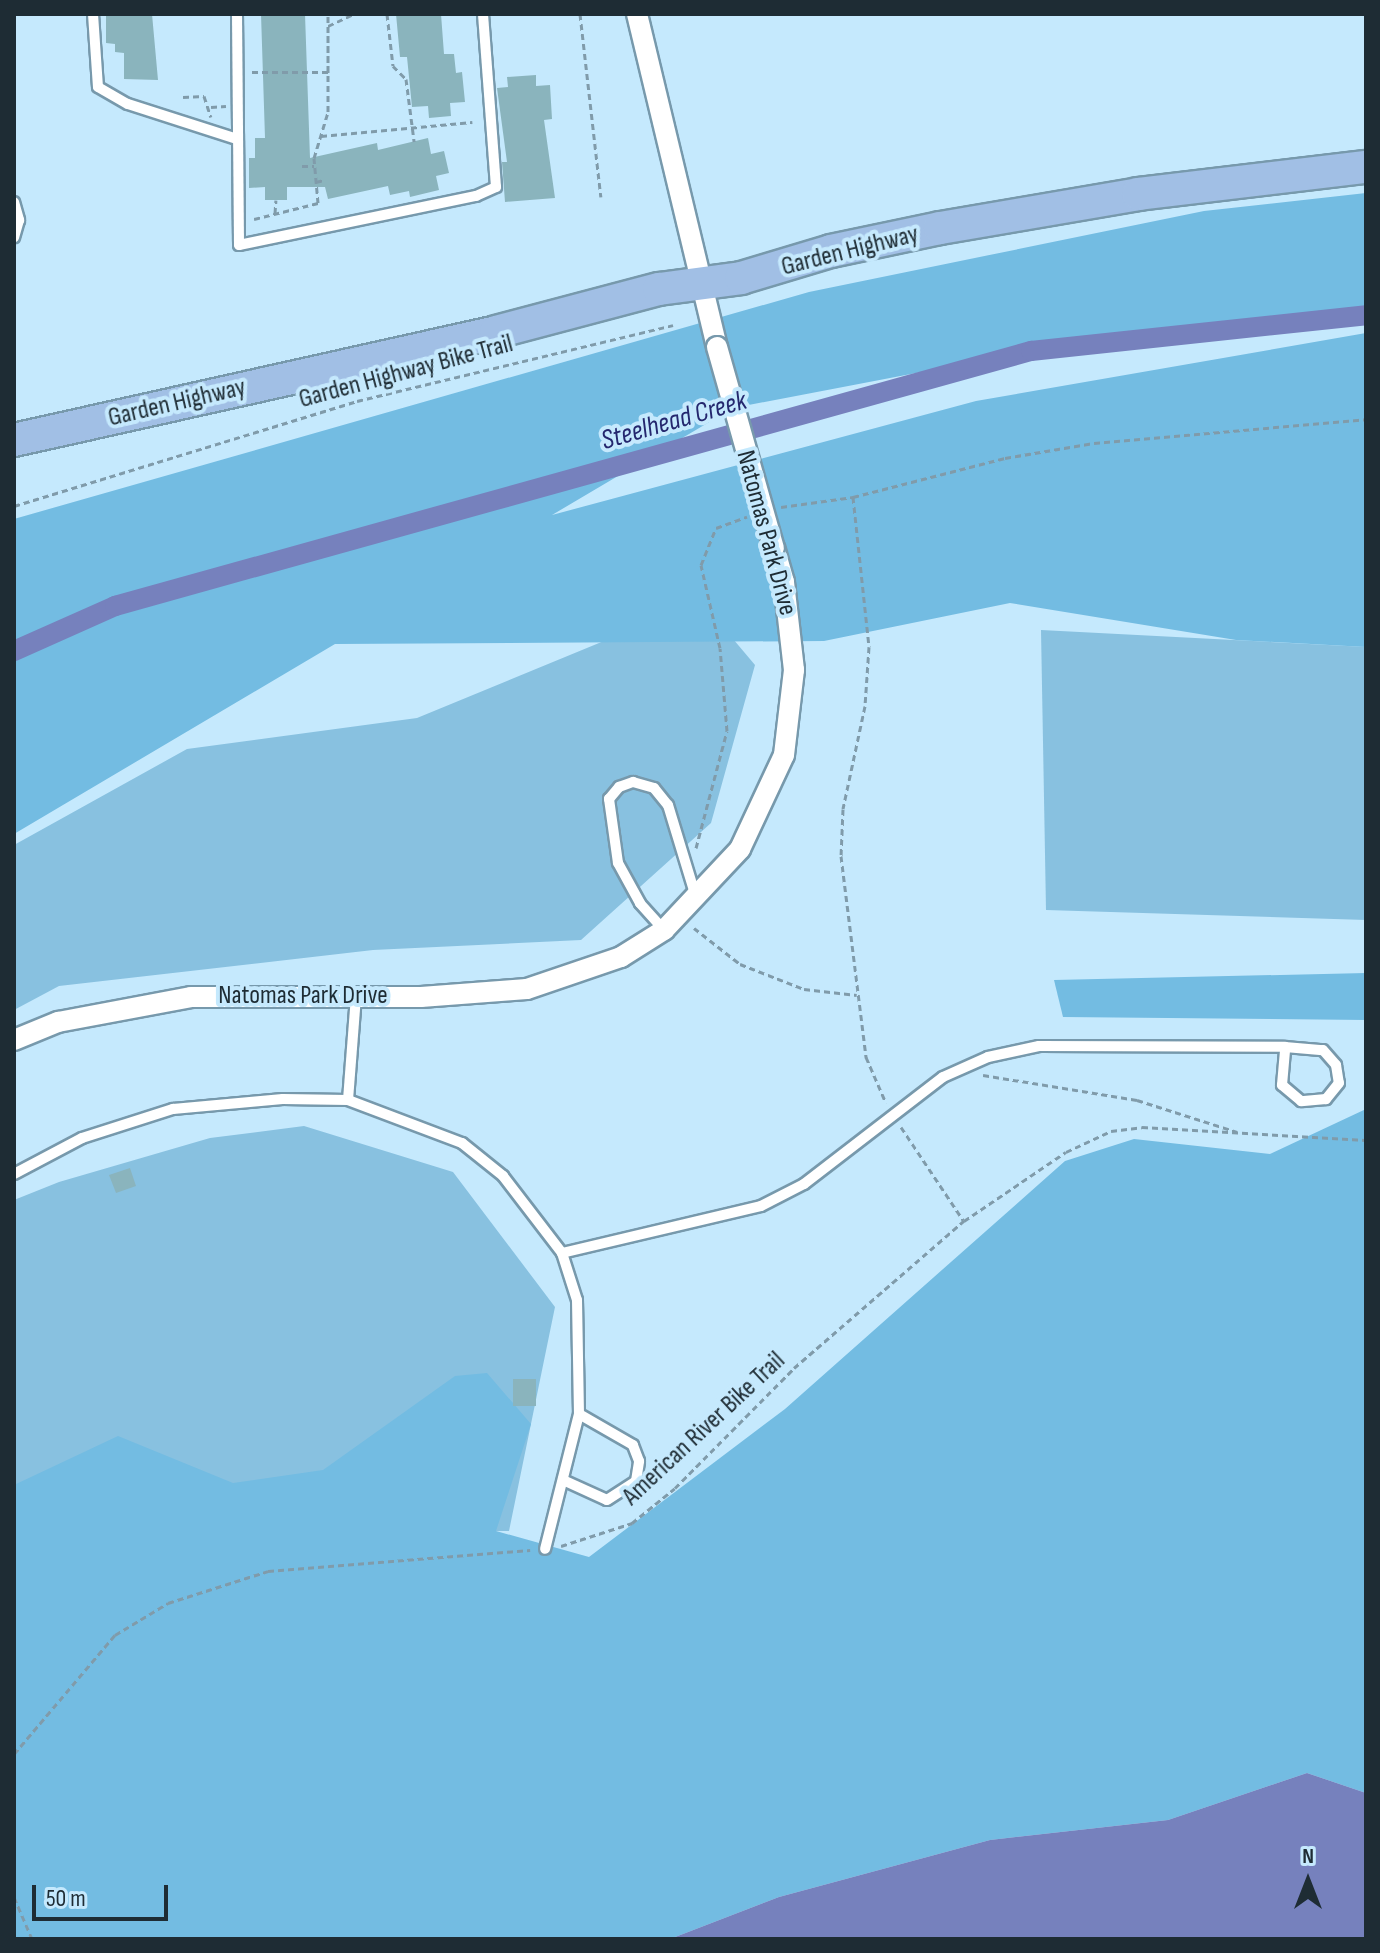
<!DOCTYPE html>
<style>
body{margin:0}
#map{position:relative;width:1380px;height:1953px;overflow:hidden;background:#c5e9fd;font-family:"Sofia Sans Condensed",sans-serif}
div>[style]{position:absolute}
.green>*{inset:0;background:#88c1e0}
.forest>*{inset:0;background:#73bce2}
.water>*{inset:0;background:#7681bd}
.canal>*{height:20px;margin:-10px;padding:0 10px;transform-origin:10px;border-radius:10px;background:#7681bd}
.building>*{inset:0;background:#8ab4bd}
.path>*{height:3px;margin-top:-1.5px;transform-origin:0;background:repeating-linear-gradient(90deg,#809baa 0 6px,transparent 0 10px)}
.roads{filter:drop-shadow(2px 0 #7799ac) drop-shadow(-2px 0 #7799ac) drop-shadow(0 2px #7799ac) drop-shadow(0 -2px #7799ac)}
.service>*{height:10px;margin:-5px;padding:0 5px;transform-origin:5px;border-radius:5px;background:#fff}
.minor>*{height:20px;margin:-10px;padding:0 10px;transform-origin:10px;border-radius:10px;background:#fff}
.primary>*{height:32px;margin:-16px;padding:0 16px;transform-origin:16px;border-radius:16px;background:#a1bfe5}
.bridges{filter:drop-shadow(2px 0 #7799ac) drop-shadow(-2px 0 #7799ac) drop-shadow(0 2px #7799ac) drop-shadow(0 -2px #7799ac)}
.minor-bridge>*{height:20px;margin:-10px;padding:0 10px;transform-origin:10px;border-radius:10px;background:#fff}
span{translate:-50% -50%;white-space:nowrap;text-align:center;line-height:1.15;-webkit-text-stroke:8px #c5e9fd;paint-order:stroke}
.street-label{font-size:26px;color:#1e2c34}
.water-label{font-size:28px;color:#24276e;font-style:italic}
.frame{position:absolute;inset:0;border:16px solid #1e2c34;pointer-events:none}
.north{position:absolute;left:1268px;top:1841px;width:80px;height:80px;-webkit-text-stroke:6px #c5e9fd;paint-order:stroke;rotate:0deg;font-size:22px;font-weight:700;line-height:32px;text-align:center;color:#1e2c34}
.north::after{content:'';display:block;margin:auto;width:28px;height:36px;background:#1e2c34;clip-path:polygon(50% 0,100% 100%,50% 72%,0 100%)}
.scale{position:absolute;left:32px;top:1885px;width:136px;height:36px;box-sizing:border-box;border:4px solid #1e2c34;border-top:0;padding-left:10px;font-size:24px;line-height:28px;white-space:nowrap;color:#1e2c34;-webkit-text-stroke:6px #c5e9fd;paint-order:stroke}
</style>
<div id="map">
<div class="green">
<div style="clip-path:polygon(701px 601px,755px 665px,711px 823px,581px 940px,373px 950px,59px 986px,14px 1010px,14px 845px,187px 749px,417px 718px)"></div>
<div style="clip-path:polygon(1041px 630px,1366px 647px,1366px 920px,1046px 910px)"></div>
<div style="clip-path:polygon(304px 1126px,453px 1172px,555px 1307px,509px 1531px,320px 1531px,14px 1665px,14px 1200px,59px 1182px,210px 1138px)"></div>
</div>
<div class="forest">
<div style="clip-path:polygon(1366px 193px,1366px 311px,1031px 351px,733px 408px,552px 515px,976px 401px,1366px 333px,1366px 647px,1236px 640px,1010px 603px,824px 641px,335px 644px,14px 834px,14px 519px,809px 292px,1204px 211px)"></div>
<div style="clip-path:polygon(1366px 973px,1366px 1020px,1063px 1017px,1054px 980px)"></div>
<div style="clip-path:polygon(1366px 1109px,1366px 1793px,1307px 1773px,1168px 1820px,990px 1840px,779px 1897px,670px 1939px,14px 1939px,14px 1485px,118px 1436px,233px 1483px,323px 1470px,455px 1376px,487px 1373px,531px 1424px,496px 1531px,589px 1557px,785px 1409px,1065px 1161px,1134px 1139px,1270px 1154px)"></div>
</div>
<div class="water">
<div style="clip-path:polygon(1307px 1773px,1366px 1793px,1366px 1939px,670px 1939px,779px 1897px,990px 1840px,1168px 1820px)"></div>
</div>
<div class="canal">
<div style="left:14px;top:651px;width:111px;rotate:-24deg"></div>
<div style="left:115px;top:606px;width:951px;rotate:-15.56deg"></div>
<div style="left:1031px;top:351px;width:337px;rotate:-6.1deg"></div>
</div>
<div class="building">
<div style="clip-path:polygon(106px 14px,152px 14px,158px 80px,124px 79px,124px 53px,115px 52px,115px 44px,106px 43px)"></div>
<div style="clip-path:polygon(261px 14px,305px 14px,310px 158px,377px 143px,378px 150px,428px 138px,431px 154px,444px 151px,449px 173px,436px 176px,439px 190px,410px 197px,409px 191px,390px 195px,388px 186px,328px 199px,325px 187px,287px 187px,287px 200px,265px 200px,265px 187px,249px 188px,249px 158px,255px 158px,255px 138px,265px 138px)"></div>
<div style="clip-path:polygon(396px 14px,441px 14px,444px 54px,454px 54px,456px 73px,462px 72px,465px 102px,450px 103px,451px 116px,429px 118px,428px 106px,412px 107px,407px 57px,400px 57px)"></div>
<div style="clip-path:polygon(536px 75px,536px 86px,550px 85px,552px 119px,544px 120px,555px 198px,505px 202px,502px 162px,507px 162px,497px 88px,508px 87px,507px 77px)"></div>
<div style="clip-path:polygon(130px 1168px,136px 1186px,116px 1193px,109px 1175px)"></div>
<div style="clip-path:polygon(513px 1379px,536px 1379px,536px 1406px,513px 1406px)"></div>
</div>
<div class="path">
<div style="left:387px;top:14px;width:52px;rotate:83.4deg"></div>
<div style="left:393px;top:66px;width:18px;rotate:45deg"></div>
<div style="left:406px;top:79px;width:63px;rotate:82.6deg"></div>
<div style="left:580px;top:14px;width:184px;rotate:83.5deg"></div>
<div style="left:328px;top:26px;width:29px;rotate:-25deg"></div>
<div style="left:252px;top:72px;width:76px"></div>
<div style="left:183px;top:97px;width:21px;rotate:-3deg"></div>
<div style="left:204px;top:96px;width:22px;rotate:72deg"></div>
<div style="left:211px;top:107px;width:15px;rotate:-4deg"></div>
<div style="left:321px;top:136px;width:152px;rotate:-5.3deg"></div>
<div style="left:302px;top:166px;width:12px"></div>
<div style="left:316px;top:182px;width:8px;rotate:-14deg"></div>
<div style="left:275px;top:213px;width:13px;rotate:-86deg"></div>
<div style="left:254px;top:219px;width:66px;rotate:-14deg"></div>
<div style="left:318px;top:203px;width:45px;rotate:-95.1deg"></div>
<div style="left:314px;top:158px;width:48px;rotate:-73.1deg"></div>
<div style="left:328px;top:112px;width:98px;rotate:-90deg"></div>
<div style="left:853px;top:497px;width:151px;rotate:83.9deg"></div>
<div style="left:869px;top:647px;width:59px;rotate:93.9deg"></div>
<div style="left:865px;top:706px;width:105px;rotate:102.1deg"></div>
<div style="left:843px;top:809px;width:47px;rotate:92.4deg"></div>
<div style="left:841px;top:856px;width:203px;rotate:82.9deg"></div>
<div style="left:866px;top:1057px;width:50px;rotate:66.5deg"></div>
<div style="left:14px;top:506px;width:359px;rotate:-17deg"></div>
<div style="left:357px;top:401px;width:325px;rotate:-13.5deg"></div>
<div style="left:781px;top:507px;width:73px;rotate:-7.9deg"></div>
<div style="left:853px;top:497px;width:157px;rotate:-14.4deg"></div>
<div style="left:1005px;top:458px;width:90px;rotate:-9.6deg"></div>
<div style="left:1094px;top:443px;width:273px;rotate:-5deg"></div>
<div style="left:696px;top:848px;width:121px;rotate:-75.2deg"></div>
<div style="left:727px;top:731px;width:83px;rotate:-94.8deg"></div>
<div style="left:720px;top:648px;width:85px;rotate:-102.9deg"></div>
<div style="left:701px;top:565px;width:40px;rotate:-68deg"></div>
<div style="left:716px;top:528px;width:33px;rotate:-20deg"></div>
<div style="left:694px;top:928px;width:58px;rotate:38deg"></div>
<div style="left:740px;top:964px;width:69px;rotate:21.3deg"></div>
<div style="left:804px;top:989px;width:53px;rotate:6.5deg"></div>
<div style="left:983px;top:1075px;width:156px;rotate:9.2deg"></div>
<div style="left:1137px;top:1100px;width:105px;rotate:17.7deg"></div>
<div style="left:901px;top:1127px;width:112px;rotate:56.3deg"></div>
<div style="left:561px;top:1546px;width:75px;rotate:-17.9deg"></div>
<div style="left:632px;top:1523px;width:55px;rotate:-39.1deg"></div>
<div style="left:675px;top:1488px;width:169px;rotate:-45.2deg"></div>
<div style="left:794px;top:1368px;width:225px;rotate:-40.9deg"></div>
<div style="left:964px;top:1221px;width:123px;rotate:-34.1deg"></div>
<div style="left:1066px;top:1152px;width:50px;rotate:-25deg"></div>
<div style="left:1111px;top:1131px;width:31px;rotate:-7deg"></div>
<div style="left:1142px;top:1127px;width:224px;rotate:3.3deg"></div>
<div style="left:14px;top:1754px;width:156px;rotate:-49.7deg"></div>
<div style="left:115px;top:1635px;width:62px;rotate:-31.1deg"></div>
<div style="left:168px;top:1603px;width:105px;rotate:-17.7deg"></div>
<div style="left:268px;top:1571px;width:263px;rotate:-4.6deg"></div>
<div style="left:14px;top:1897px;width:46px;rotate:66.8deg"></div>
</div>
<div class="roads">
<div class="service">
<div style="left:93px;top:14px;width:73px;rotate:86.1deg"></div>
<div style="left:98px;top:87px;width:34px;rotate:30deg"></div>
<div style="left:128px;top:104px;width:114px;rotate:17.8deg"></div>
<div style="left:237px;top:14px;width:231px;rotate:89.5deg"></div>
<div style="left:239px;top:245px;width:242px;rotate:-11.7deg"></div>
<div style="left:476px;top:196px;width:22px;rotate:-24deg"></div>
<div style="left:496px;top:187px;width:173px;rotate:-94.3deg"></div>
<div style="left:14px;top:202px;width:19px;rotate:74deg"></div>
<div style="left:19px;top:220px;width:18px;rotate:106deg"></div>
<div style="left:664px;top:930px;width:36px;rotate:-132deg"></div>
<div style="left:640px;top:903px;width:46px;rotate:-118.8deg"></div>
<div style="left:618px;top:863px;width:65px;rotate:-98deg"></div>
<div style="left:609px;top:799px;width:16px;rotate:-50deg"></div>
<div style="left:619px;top:787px;width:15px;rotate:-20deg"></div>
<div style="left:633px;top:782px;width:22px;rotate:16deg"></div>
<div style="left:654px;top:788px;width:22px;rotate:51deg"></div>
<div style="left:668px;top:805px;width:96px;rotate:73.1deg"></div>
<div style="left:348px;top:1100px;width:105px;rotate:-85.6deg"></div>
<div style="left:14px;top:1174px;width:77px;rotate:-27.9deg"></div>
<div style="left:82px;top:1138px;width:96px;rotate:-17.7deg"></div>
<div style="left:173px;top:1109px;width:110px;rotate:-5.2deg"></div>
<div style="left:283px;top:1099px;width:65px;rotate:0.9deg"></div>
<div style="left:348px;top:1100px;width:122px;rotate:20.7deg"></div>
<div style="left:462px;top:1143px;width:53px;rotate:38.8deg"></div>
<div style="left:503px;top:1176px;width:97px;rotate:52.5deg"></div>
<div style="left:562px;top:1253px;width:49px;rotate:72.3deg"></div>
<div style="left:577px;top:1300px;width:114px;rotate:89deg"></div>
<div style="left:579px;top:1414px;width:139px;rotate:104.1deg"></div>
<div style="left:562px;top:1253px;width:204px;rotate:-13.3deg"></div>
<div style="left:761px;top:1206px;width:48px;rotate:-27.1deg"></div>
<div style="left:804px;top:1184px;width:175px;rotate:-37.6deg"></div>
<div style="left:943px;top:1077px;width:49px;rotate:-24deg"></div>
<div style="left:988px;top:1057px;width:52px;rotate:-12.2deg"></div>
<div style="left:1039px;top:1046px;width:246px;rotate:0.2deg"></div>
<div style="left:1285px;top:1047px;width:38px;rotate:5deg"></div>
<div style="left:1323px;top:1050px;width:20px;rotate:49deg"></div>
<div style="left:1336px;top:1065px;width:18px;rotate:81deg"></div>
<div style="left:1339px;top:1083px;width:21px;rotate:129deg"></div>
<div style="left:1326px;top:1099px;width:25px;rotate:175deg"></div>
<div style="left:1301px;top:1101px;width:25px;rotate:-140deg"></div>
<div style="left:1282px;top:1085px;width:38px;rotate:-85deg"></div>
<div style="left:563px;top:1480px;width:48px;rotate:24.4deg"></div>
<div style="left:607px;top:1500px;width:35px;rotate:-33deg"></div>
<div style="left:636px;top:1481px;width:20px;rotate:-81deg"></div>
<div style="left:639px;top:1461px;width:17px;rotate:-111deg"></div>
<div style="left:633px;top:1445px;width:62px;rotate:-150.1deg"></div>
</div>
<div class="minor">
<div style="left:637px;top:14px;width:342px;rotate:76.5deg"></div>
<div style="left:14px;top:1040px;width:48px;rotate:-22.2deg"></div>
<div style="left:58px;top:1022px;width:135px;rotate:-10.6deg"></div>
<div style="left:191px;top:997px;width:230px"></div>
<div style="left:421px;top:997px;width:106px;rotate:-4.3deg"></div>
<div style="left:527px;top:989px;width:99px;rotate:-18.8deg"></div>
<div style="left:621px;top:957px;width:51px;rotate:-32.1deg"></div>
<div style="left:664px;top:930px;width:111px;rotate:-46.8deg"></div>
<div style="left:740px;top:849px;width:104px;rotate:-64.9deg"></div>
<div style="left:784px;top:755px;width:86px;rotate:-83.3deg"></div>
<div style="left:794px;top:670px;width:89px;rotate:-96.5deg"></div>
<div style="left:784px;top:582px;width:35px;rotate:-106deg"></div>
</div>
<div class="primary">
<div style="left:14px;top:440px;width:494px;rotate:-12.6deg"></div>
<div style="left:496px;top:332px;width:169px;rotate:-14.8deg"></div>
<div style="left:659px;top:289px;width:83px;rotate:-7.6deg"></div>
<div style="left:741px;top:278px;width:94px;rotate:-16.7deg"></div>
<div style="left:831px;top:251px;width:111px;rotate:-11.9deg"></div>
<div style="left:940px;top:228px;width:201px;rotate:-9.7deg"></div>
<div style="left:1138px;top:194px;width:230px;rotate:-6.8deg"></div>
</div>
</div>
<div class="bridges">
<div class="minor-bridge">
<div style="left:717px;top:347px;width:209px;rotate:74.2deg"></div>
</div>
</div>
<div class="street-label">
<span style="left:850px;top:251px;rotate:-14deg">Garden Highway</span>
<span style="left:406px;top:372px;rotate:-15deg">Garden Highway Bike Trail</span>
<span style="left:177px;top:403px;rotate:-13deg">Garden Highway</span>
<span style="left:766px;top:533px;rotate:75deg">Natomas Park Drive</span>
<span style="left:303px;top:996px">Natomas Park Drive</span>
<span style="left:704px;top:1429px;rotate:-43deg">American River Bike Trail</span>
</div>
<div class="water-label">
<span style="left:674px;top:421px;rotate:-16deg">Steelhead Creek</span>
</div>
<div class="frame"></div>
<div class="north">N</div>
<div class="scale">50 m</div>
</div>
